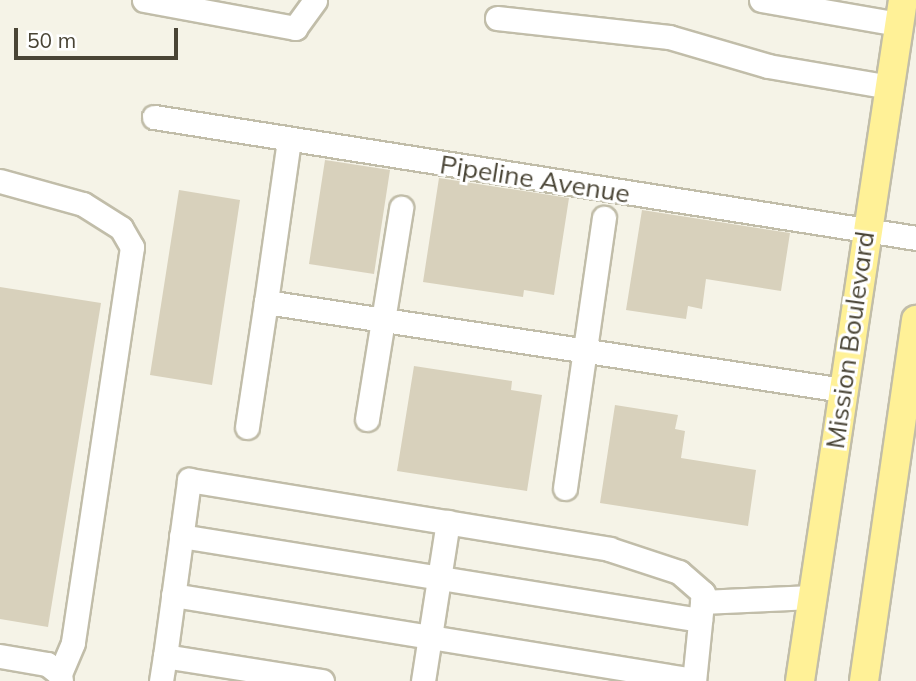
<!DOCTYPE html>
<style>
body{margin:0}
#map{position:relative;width:916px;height:681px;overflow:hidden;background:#f5f3e7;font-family:Mulish,sans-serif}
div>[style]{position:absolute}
.building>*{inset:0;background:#d8d1bc}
.roads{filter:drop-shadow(2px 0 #c1bda9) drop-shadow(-2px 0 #c1bda9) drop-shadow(0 2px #c1bda9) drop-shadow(0 -2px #c1bda9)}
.minor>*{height:23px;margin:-11.5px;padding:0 11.5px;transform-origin:11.5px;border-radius:11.5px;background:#fff}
.major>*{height:28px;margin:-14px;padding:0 14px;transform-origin:14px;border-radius:14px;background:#fff197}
span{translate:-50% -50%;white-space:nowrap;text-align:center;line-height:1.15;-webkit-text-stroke:6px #fff;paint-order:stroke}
.street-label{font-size:26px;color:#494435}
.scale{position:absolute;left:14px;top:28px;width:164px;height:32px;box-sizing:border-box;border:4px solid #494435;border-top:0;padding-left:9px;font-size:21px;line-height:24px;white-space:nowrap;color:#494435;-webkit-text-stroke:5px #fff;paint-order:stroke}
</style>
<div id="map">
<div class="building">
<div style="clip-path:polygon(325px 160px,390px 170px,374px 274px,309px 264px)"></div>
<div style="clip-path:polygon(439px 178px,569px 198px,554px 295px,524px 290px,523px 297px,423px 282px)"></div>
<div style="clip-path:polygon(179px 190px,240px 200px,212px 385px,150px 375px)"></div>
<div style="clip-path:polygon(642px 210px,790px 233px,781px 291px,706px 279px,702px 309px,688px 306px,686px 319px,626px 310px)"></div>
<div style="clip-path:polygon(0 287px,101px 303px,48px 627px,0 619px)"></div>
<div style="clip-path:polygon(414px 366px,512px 381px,511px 390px,542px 395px,527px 491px,397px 471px)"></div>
<div style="clip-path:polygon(615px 405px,678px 415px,675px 429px,685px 431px,681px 458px,756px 470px,748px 526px,600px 503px)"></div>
</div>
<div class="roads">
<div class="minor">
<div style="left:144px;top:0;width:154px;rotate:10.5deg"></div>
<div style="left:295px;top:28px;width:34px;rotate:-54deg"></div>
<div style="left:761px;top:0;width:140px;rotate:9.9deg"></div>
<div style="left:497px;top:18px;width:173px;rotate:6.3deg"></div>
<div style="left:669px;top:37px;width:103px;rotate:16.3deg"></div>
<div style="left:768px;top:66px;width:123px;rotate:9.8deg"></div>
<div style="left:154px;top:117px;width:772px;rotate:9.02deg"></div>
<div style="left:289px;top:140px;width:164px;rotate:98.1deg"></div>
<div style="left:266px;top:302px;width:584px;rotate:8.67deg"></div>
<div style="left:0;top:181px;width:86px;rotate:15.5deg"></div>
<div style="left:83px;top:204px;width:45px;rotate:32.3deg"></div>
<div style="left:121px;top:228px;width:22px;rotate:60deg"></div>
<div style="left:132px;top:247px;width:400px;rotate:98.5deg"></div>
<div style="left:73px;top:643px;width:34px;rotate:113deg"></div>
<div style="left:367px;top:419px;width:214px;rotate:-80.8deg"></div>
<div style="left:247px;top:427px;width:126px;rotate:-81.4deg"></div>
<div style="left:565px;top:488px;width:273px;rotate:-81.8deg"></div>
<div style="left:181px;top:536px;width:526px;rotate:9.19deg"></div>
<div style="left:173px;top:595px;width:528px;rotate:9.27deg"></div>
<div style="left:702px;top:602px;width:110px;rotate:-2.6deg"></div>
<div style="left:0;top:656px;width:48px;rotate:9.7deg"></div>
<div style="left:47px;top:664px;width:16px;rotate:38deg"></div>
<div style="left:60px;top:674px;width:7px;rotate:82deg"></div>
<div style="left:161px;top:681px;width:25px;rotate:-81deg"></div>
<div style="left:322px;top:681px;width:159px;rotate:-171deg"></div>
<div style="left:165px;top:656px;width:178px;rotate:-82.2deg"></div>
<div style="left:189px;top:480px;width:426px;rotate:9.3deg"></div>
<div style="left:609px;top:549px;width:74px;rotate:18.2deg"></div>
<div style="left:679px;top:572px;width:32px;rotate:41deg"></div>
<div style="left:703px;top:593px;width:88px;rotate:95.8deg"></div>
<div style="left:423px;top:681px;width:161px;rotate:-81.1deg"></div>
</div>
<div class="major">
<div style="left:800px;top:681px;width:689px;rotate:-81.4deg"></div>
<div style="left:864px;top:681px;width:365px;rotate:-81.8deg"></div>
</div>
</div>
<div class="street-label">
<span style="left:535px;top:179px;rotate:9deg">Pipeline Avenue</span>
<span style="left:850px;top:340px;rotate:-82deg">Mission Boulevard</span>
</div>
<div class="scale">50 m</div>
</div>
